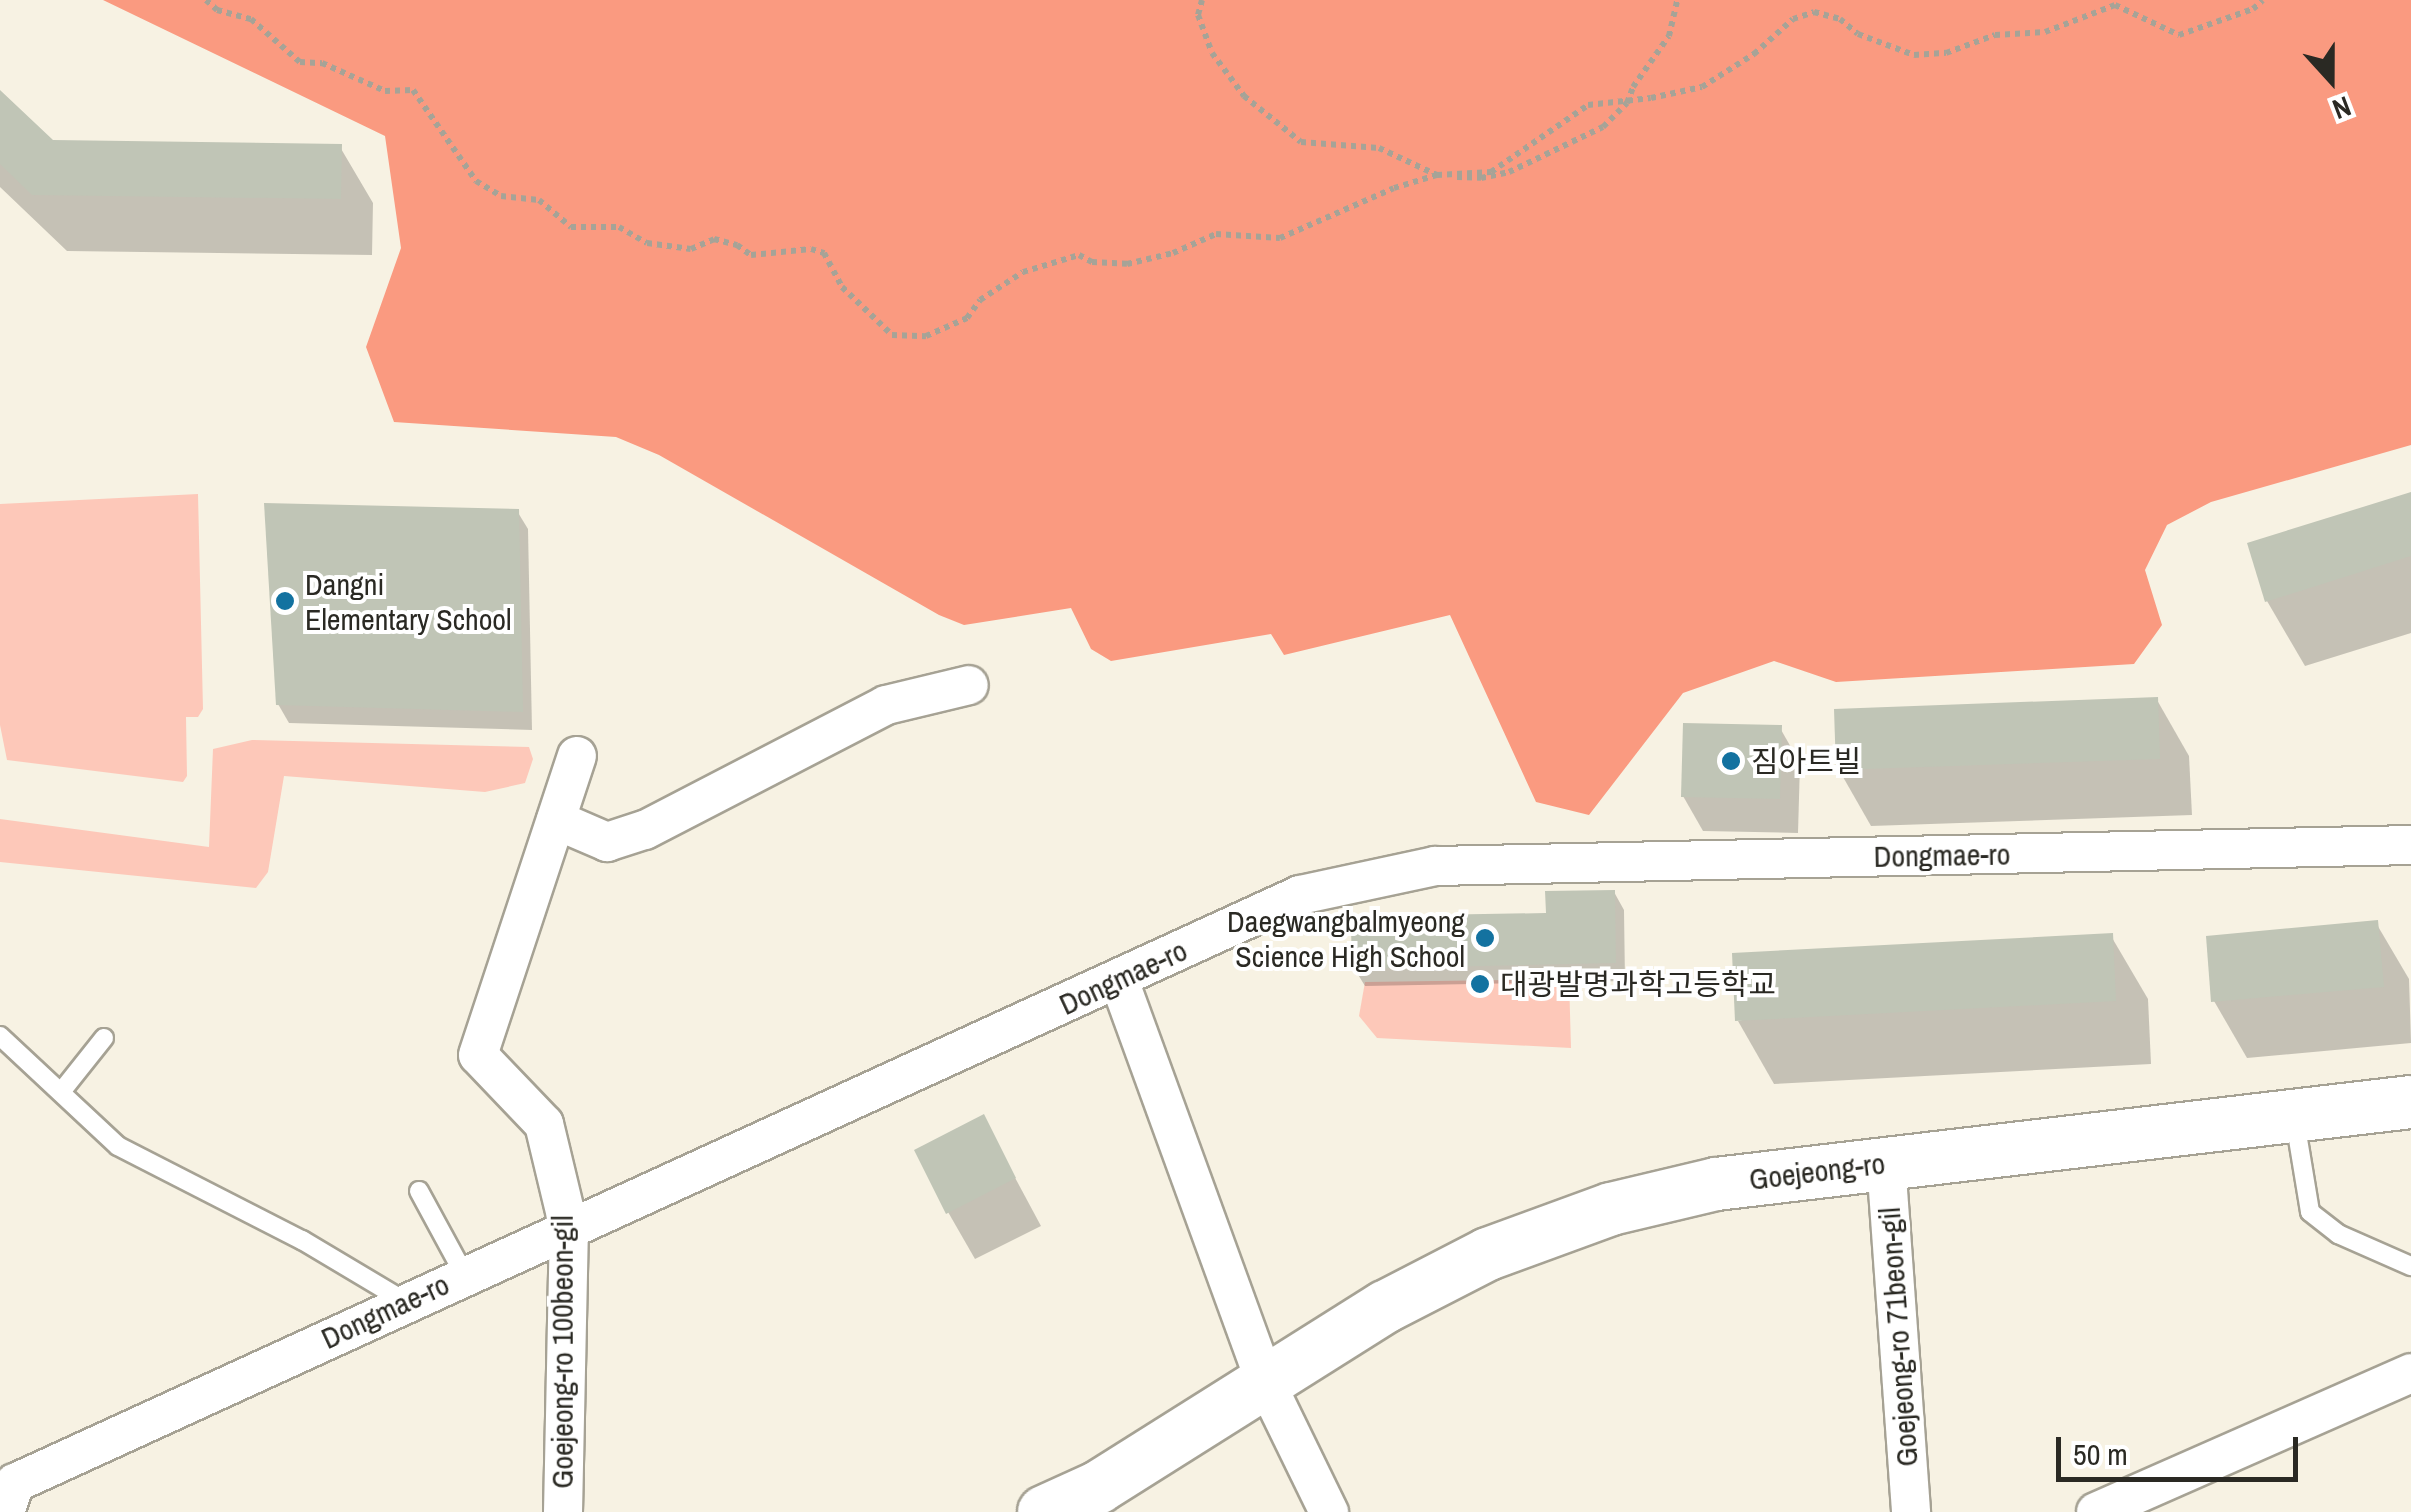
<!DOCTYPE html>
<meta charset="utf-8">
<style>
body{margin:0}
#map{position:relative;width:2411px;height:1512px;overflow:hidden;background:#f7f2e3;font-family:"Archivo Narrow","Noto Sans KR",sans-serif}
div>[style]{position:absolute}
.green>*{inset:0;background:#fdc8b9}
.forest>*{inset:0;background:#fa9a80}
.shadow>*{inset:0;background:#0003}
.building>*{inset:0;background:#c0c5b6}
.path>*{height:6px;margin-top:-3px;transform-origin:0;background:repeating-linear-gradient(90deg,#a6a397 0 5px,transparent 0 10px)}
.roads{filter:drop-shadow(2px 0 #a6a294) drop-shadow(-2px 0 #a6a294) drop-shadow(0 2px #a6a294) drop-shadow(0 -2px #a6a294)}
.service>*{height:18px;margin:-9px;padding:0 9px;transform-origin:9px;border-radius:9px;background:#fff}
.minor>*{height:38px;margin:-19px;padding:0 19px;transform-origin:19px;border-radius:19px;background:#fff}
.secondary>*{height:52px;margin:-26px;padding:0 26px;transform-origin:26px;border-radius:26px;background:#fff}
.dots>*{width:28px;height:28px;translate:-50% -50%;box-sizing:border-box;border:5px solid #fff;border-radius:50%}
span{translate:-50% -50%;white-space:nowrap;text-align:center;line-height:1.15;-webkit-text-stroke:8px #fff;paint-order:stroke}
.poi-label{font-size:30px;color:#2a2923}
.left{translate:0 -50%;text-align:left}
.right{translate:-100% -50%;text-align:right}
.street-label{font-size:30px;color:#2a2923}
.north{position:absolute;left:2281px;top:30px;width:100px;height:100px;-webkit-text-stroke:8px #fff;paint-order:stroke;rotate:159deg;font-size:28px;font-weight:700;line-height:40px;text-align:center;color:#2a2923}
.north::after{content:'';display:block;margin:auto;width:35px;height:45px;background:#2a2923;clip-path:polygon(50% 0,100% 100%,50% 72%,0 100%)}
.scale{position:absolute;left:2056px;top:1437px;width:242px;height:45px;box-sizing:border-box;border:5px solid #2a2923;border-top:0;padding-left:12px;font-size:30px;line-height:35px;white-space:nowrap;color:#2a2923;-webkit-text-stroke:8px #fff;paint-order:stroke}
</style>
<div id="map">
<div class="green">
<div style="clip-path:polygon(198px 494px,203px 709px,198px 717px,186px 717px,187px 776px,183px 782px,7px 760px,0 725px,0 504px)"></div>
<div style="clip-path:polygon(252px 740px,529px 747px,533px 759px,525px 783px,485px 792px,284px 776px,268px 872px,256px 888px,0 862px,0 819px,209px 847px,213px 749px)"></div>
<div style="clip-path:polygon(1569px 979px,1571px 1048px,1377px 1038px,1359px 1016px,1365px 982px)"></div>
</div>
<div class="forest">
<div style="clip-path:polygon(103px 0,2411px 0,2411px 445px,2211px 502px,2167px 525px,2145px 570px,2162px 625px,2134px 664px,1836px 682px,1774px 661px,1683px 693px,1589px 815px,1536px 802px,1450px 615px,1284px 655px,1271px 634px,1111px 661px,1091px 649px,1071px 608px,964px 625px,939px 615px,659px 455px,616px 437px,394px 422px,366px 347px,401px 248px,385px 136px)"></div>
</div>
<div class="shadow">
<div style="clip-path:polygon(0 93px,52px 142px,340px 147px,373px 203px,372px 255px,67px 251px,0 187px)"></div>
<div style="clip-path:polygon(2411px 495px,2411px 633px,2305px 666px,2267px 601px)"></div>
<div style="clip-path:polygon(517px 511px,528px 529px,532px 730px,289px 723px,278px 704px)"></div>
<div style="clip-path:polygon(2157px 700px,2189px 756px,2192px 815px,1871px 826px,1839px 770px)"></div>
<div style="clip-path:polygon(1780px 728px,1800px 763px,1798px 833px,1703px 831px,1683px 796px)"></div>
<div style="clip-path:polygon(1614px 892px,1624px 910px,1625px 981px,1365px 986px,1354px 968px,1548px 915px)"></div>
<div style="clip-path:polygon(2376px 923px,2409px 979px,2411px 1043px,2247px 1058px,2214px 1001px)"></div>
<div style="clip-path:polygon(2111px 936px,2148px 999px,2151px 1064px,1774px 1084px,1738px 1021px)"></div>
<div style="clip-path:polygon(983px 1118px,1041px 1226px,975px 1259px,948px 1212px)"></div>
</div>
<div class="building">
<div style="clip-path:polygon(0 90px,53px 140px,342px 144px,341px 199px,32px 195px,0 164px)"></div>
<div style="clip-path:polygon(2411px 492px,2411px 556px,2265px 602px,2247px 543px)"></div>
<div style="clip-path:polygon(264px 503px,519px 509px,523px 712px,276px 705px)"></div>
<div style="clip-path:polygon(2158px 697px,2160px 759px,1836px 770px,1834px 709px)"></div>
<div style="clip-path:polygon(1683px 723px,1782px 725px,1780px 799px,1681px 797px)"></div>
<div style="clip-path:polygon(1615px 890px,1616px 963px,1352px 969px,1351px 928px,1372px 916px,1546px 913px,1545px 891px)"></div>
<div style="clip-path:polygon(2378px 920px,2384px 987px,2211px 1002px,2206px 936px)"></div>
<div style="clip-path:polygon(2113px 933px,2116px 1001px,1735px 1021px,1732px 953px)"></div>
<div style="clip-path:polygon(984px 1114px,1016px 1178px,946px 1214px,914px 1150px)"></div>
</div>
<div class="path">
<div style="left:206px;top:0;width:15px;rotate:42deg"></div>
<div style="left:217px;top:10px;width:35px;rotate:15deg"></div>
<div style="left:251px;top:19px;width:65px;rotate:41.3deg"></div>
<div style="left:300px;top:62px;width:22px;rotate:3deg"></div>
<div style="left:322px;top:63px;width:69px;rotate:24deg"></div>
<div style="left:385px;top:91px;width:28px;rotate:-2deg"></div>
<div style="left:413px;top:90px;width:111px;rotate:55.3deg"></div>
<div style="left:476px;top:181px;width:29px;rotate:31deg"></div>
<div style="left:501px;top:196px;width:38px;rotate:6deg"></div>
<div style="left:539px;top:200px;width:42px;rotate:40.2deg"></div>
<div style="left:571px;top:227px;width:48px"></div>
<div style="left:619px;top:227px;width:32px;rotate:30deg"></div>
<div style="left:647px;top:243px;width:44px;rotate:7.8deg"></div>
<div style="left:691px;top:249px;width:25px;rotate:-23deg"></div>
<div style="left:714px;top:239px;width:24px;rotate:15deg"></div>
<div style="left:737px;top:245px;width:17px;rotate:36deg"></div>
<div style="left:751px;top:255px;width:60px;rotate:-5.7deg"></div>
<div style="left:811px;top:249px;width:14px;rotate:17deg"></div>
<div style="left:824px;top:253px;width:38px;rotate:62deg"></div>
<div style="left:842px;top:287px;width:69px;rotate:43.8deg"></div>
<div style="left:892px;top:335px;width:34px;rotate:2deg"></div>
<div style="left:926px;top:336px;width:45px;rotate:-23.7deg"></div>
<div style="left:967px;top:318px;width:22px;rotate:-54deg"></div>
<div style="left:980px;top:300px;width:51px;rotate:-33.1deg"></div>
<div style="left:1023px;top:272px;width:59px;rotate:-16.9deg"></div>
<div style="left:1079px;top:255px;width:15px;rotate:28deg"></div>
<div style="left:1092px;top:262px;width:35px;rotate:3deg"></div>
<div style="left:1127px;top:264px;width:47px;rotate:-13.4deg"></div>
<div style="left:1173px;top:253px;width:47px;rotate:-23.8deg"></div>
<div style="left:1216px;top:234px;width:64px;rotate:3.6deg"></div>
<div style="left:1280px;top:238px;width:124px;rotate:-23.7deg"></div>
<div style="left:1394px;top:188px;width:45px;rotate:-16.8deg"></div>
<div style="left:1202px;top:0;width:16px;rotate:105deg"></div>
<div style="left:1198px;top:15px;width:40px;rotate:69.8deg"></div>
<div style="left:1212px;top:53px;width:54px;rotate:53.3deg"></div>
<div style="left:1244px;top:96px;width:73px;rotate:38.9deg"></div>
<div style="left:1301px;top:142px;width:78px;rotate:4.4deg"></div>
<div style="left:1379px;top:148px;width:64px;rotate:25deg"></div>
<div style="left:1437px;top:175px;width:54px;rotate:-3.2deg"></div>
<div style="left:1491px;top:172px;width:118px;rotate:-34.6deg"></div>
<div style="left:1588px;top:105px;width:63px;rotate:-6.3deg"></div>
<div style="left:1651px;top:98px;width:52px;rotate:-12.2deg"></div>
<div style="left:1702px;top:87px;width:62px;rotate:-32.4deg"></div>
<div style="left:1754px;top:54px;width:52px;rotate:-41.9deg"></div>
<div style="left:1793px;top:19px;width:22px;rotate:-18deg"></div>
<div style="left:1814px;top:12px;width:27px;rotate:15deg"></div>
<div style="left:1840px;top:19px;width:23px;rotate:40deg"></div>
<div style="left:1858px;top:34px;width:60px;rotate:20.6deg"></div>
<div style="left:1914px;top:55px;width:32px;rotate:-4deg"></div>
<div style="left:1946px;top:53px;width:52px;rotate:-20.2deg"></div>
<div style="left:1995px;top:35px;width:50px;rotate:-3.4deg"></div>
<div style="left:2045px;top:32px;width:75px;rotate:-21.1deg"></div>
<div style="left:2115px;top:5px;width:71px;rotate:25.1deg"></div>
<div style="left:2179px;top:35px;width:78px;rotate:-19.4deg"></div>
<div style="left:2253px;top:9px;width:13px;rotate:-42deg"></div>
<div style="left:1457px;top:177px;width:24px;rotate:2deg"></div>
<div style="left:1481px;top:178px;width:29px;rotate:-12deg"></div>
<div style="left:1509px;top:172px;width:104px;rotate:-25.6deg"></div>
<div style="left:1603px;top:127px;width:34px;rotate:-45deg"></div>
<div style="left:1627px;top:103px;width:17px;rotate:-69deg"></div>
<div style="left:1633px;top:87px;width:62px;rotate:-54.8deg"></div>
<div style="left:1669px;top:36px;width:37px;rotate:-77deg"></div>
</div>
<div class="roads">
<div class="service">
<div style="left:0;top:1036px;width:161px;rotate:43deg"></div>
<div style="left:118px;top:1146px;width:207px;rotate:27.1deg"></div>
<div style="left:302px;top:1240px;width:121px;rotate:30.8deg"></div>
<div style="left:61px;top:1092px;width:69px;rotate:-51.5deg"></div>
<div style="left:2295px;top:1121px;width:92px;rotate:80.6deg"></div>
<div style="left:2310px;top:1212px;width:36px;rotate:38deg"></div>
<div style="left:2338px;top:1234px;width:80px;rotate:23.7deg"></div>
<div style="left:419px;top:1191px;width:94px;rotate:61.5deg"></div>
</div>
<div class="minor">
<div style="left:556px;top:820px;width:56px;rotate:23.3deg"></div>
<div style="left:607px;top:842px;width:40px;rotate:-18deg"></div>
<div style="left:645px;top:830px;width:271px;rotate:-27.4deg"></div>
<div style="left:886px;top:705px;width:85px;rotate:-13.5deg"></div>
<div style="left:1119px;top:980px;width:429px;rotate:70deg"></div>
<div style="left:1266px;top:1383px;width:144px;rotate:64deg"></div>
<div style="left:1886px;top:1162px;width:351px;rotate:85.9deg"></div>
<div style="left:5px;top:1512px;width:31px;rotate:-71deg"></div>
<div style="left:15px;top:1483px;width:1413px;rotate:-24.59deg"></div>
<div style="left:1300px;top:895px;width:138px;rotate:-12.1deg"></div>
<div style="left:1435px;top:866px;width:976px;rotate:-1.23deg"></div>
<div style="left:563px;top:1512px;width:284px;rotate:-88.8deg"></div>
<div style="left:569px;top:1228px;width:107px;rotate:-103.5deg"></div>
<div style="left:544px;top:1124px;width:95px;rotate:-133.7deg"></div>
<div style="left:478px;top:1055px;width:315px;rotate:-71.7deg"></div>
<div style="left:2096px;top:1512px;width:344px;rotate:-23.8deg"></div>
</div>
<div class="secondary">
<div style="left:1044px;top:1512px;width:60px;rotate:-24.4deg"></div>
<div style="left:1099px;top:1487px;width:338px;rotate:-32.2deg"></div>
<div style="left:1385px;top:1307px;width:116px;rotate:-27.2deg"></div>
<div style="left:1488px;top:1254px;width:131px;rotate:-20.1deg"></div>
<div style="left:1611px;top:1209px;width:108px;rotate:-13.4deg"></div>
<div style="left:1716px;top:1184px;width:700px;rotate:-6.73deg"></div>
</div>
</div>
<div class="dots">
<div style="left:285px;top:601px;background:#1372a0"></div>
<div style="left:1731px;top:761px;background:#1372a0"></div>
<div style="left:1485px;top:938px;background:#1372a0"></div>
<div style="left:1480px;top:984px;background:#1372a0"></div>
</div>
<div class="poi-label">
<span class="left" style="left:305px;top:601px">Dangni<br>Elementary School</span>
<span class="left" style="left:1751px;top:761px">짐아트빌</span>
<span class="right" style="left:1465px;top:938px">Daegwangbalmyeong<br>Science High School</span>
<span class="left" style="left:1500px;top:984px">대광발명과학고등학교</span>
</div>
<div class="street-label">
<span style="left:1942px;top:855px;rotate:-1deg">Dongmae-ro</span>
<span style="left:1123px;top:977px;rotate:-25deg">Dongmae-ro</span>
<span style="left:1817px;top:1171px;rotate:-7deg">Goejeong-ro</span>
<span style="left:385px;top:1311px;rotate:-25deg">Dongmae-ro</span>
<span style="left:1898px;top:1337px;rotate:-94deg">Goejeong-ro 71beon-gil</span>
<span style="left:562px;top:1352px;rotate:-90deg">Goejeong-ro 100beon-gil</span>
</div>
<div class="north">N</div>
<div class="scale">50 m</div>
</div>
